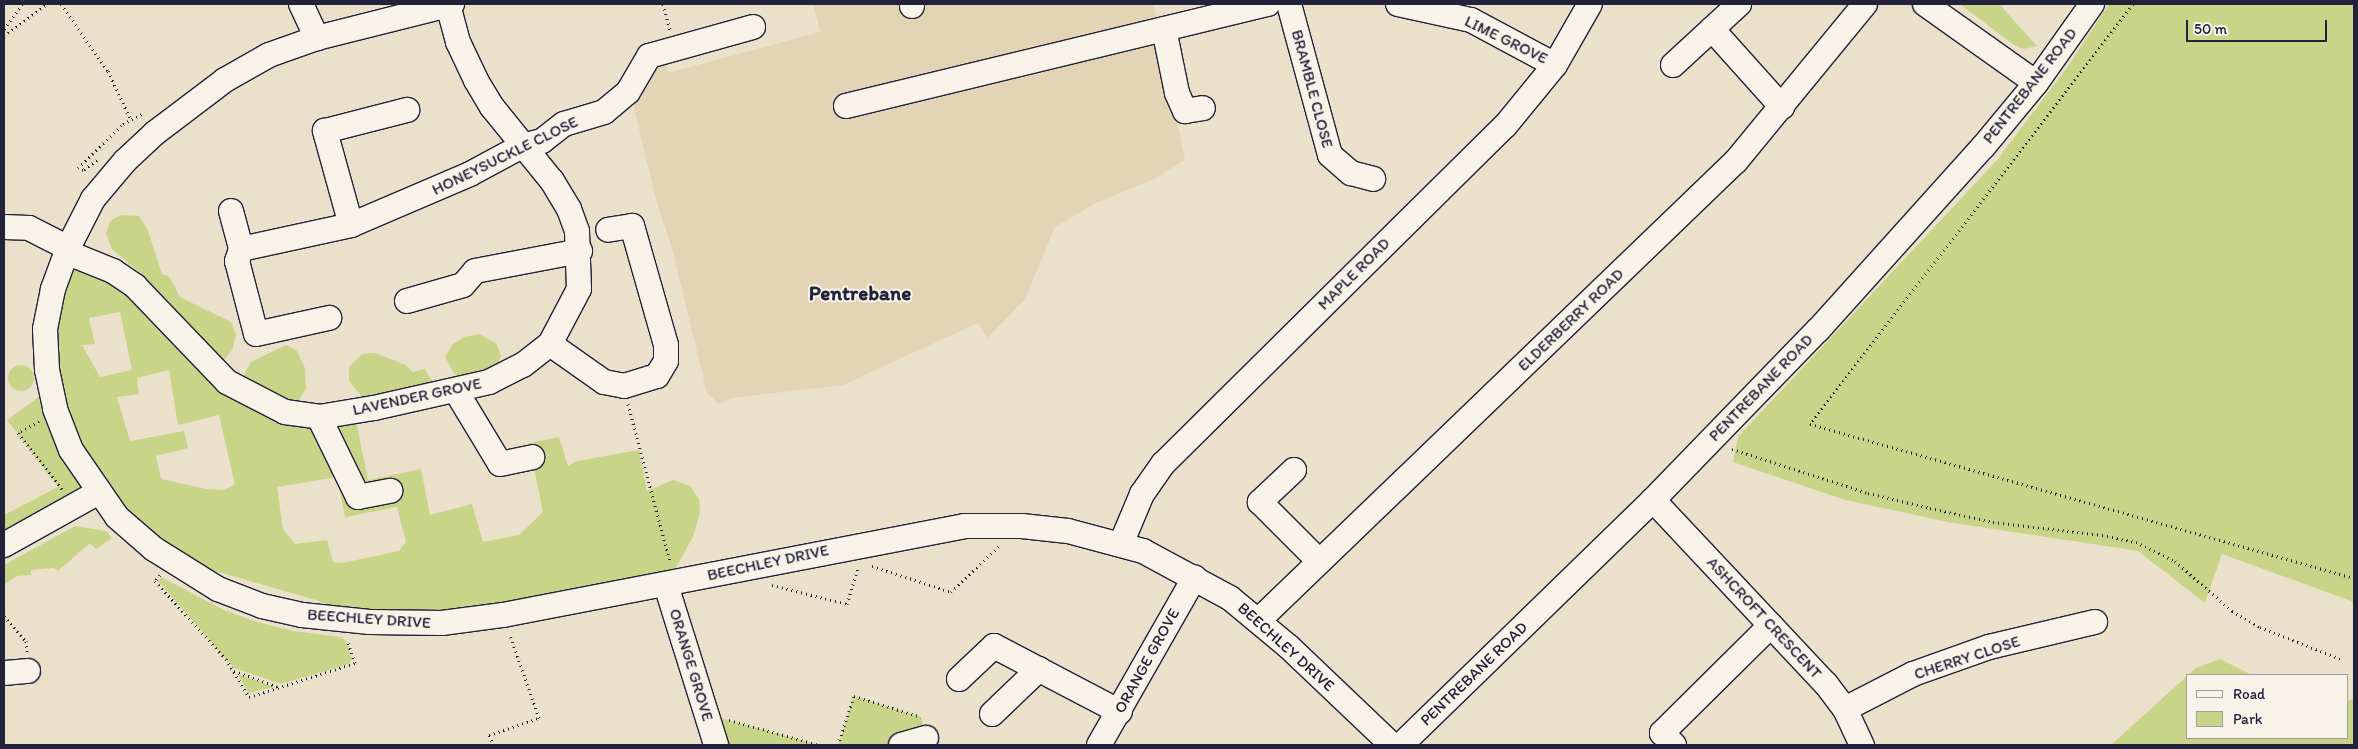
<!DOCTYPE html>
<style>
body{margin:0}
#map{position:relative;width:2358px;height:749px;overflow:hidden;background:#ebe1cb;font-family:Itim,sans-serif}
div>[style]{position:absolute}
.built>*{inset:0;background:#e3d4b6}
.green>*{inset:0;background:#c8d488}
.round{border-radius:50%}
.path>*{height:3px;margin-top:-1.5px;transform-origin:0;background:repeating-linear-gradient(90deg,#22223b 0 1px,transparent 0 5px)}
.roads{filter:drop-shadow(1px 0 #22223b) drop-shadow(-1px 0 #22223b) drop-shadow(0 1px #22223b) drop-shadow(0 -1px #22223b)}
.minor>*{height:24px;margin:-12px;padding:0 12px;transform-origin:12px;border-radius:12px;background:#f7f3e8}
span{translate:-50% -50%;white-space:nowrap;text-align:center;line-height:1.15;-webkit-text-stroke:4px #f7f3e8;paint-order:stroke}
.street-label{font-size:16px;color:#22223b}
.district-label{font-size:21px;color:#22223b;font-weight:700}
.frame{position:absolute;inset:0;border:5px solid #22223b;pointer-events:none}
.legend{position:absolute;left:2186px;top:674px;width:162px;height:65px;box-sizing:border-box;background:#f7f3e8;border:1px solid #a29fa3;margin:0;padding:6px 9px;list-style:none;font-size:15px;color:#22223b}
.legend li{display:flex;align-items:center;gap:10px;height:25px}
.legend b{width:25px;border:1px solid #a29fa3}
.scale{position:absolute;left:2186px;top:20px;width:141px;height:22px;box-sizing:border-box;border:2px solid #22223b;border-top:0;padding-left:6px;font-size:15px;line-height:18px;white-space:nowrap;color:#22223b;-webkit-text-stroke:4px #f7f3e8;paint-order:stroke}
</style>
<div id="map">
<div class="built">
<div style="clip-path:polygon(813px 4px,1153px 4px,1185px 160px,1152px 180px,1096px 203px,1055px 227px,1025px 299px,987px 338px,978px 323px,843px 385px,732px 398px,719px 404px,707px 393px,672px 248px,657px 204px,634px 108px,635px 100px,661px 61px,665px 60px,668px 73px,820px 32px)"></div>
</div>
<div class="green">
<div style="clip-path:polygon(1960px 4px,1999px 4px,2037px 46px,2023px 49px,2014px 45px)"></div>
<div style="clip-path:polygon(2109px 4px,2354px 4px,2354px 602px,2222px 554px,2205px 603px,2138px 551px,1948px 522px,1845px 500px,1733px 462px,1738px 437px,1997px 160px,2068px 66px)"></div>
<div style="clip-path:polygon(121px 215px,139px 216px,147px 228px,162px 274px,169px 276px,180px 297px,231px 322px,236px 335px,232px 350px,225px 359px,215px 363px,198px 341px,188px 321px,169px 307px,140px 273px,112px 249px,106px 234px,110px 221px)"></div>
<div style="clip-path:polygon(evenodd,66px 252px,113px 271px,258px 400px,354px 411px,368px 480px,421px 469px,430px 515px,472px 504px,483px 542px,519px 535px,543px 512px,529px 443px,559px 437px,568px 466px,577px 461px,639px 450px,647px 491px,673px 480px,690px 486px,699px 499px,700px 512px,693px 537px,666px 585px,370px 622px,316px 600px,190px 564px,99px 492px,4px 545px,4px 515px,58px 487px,7px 420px,51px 388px,47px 370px,66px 252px,120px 312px,132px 370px,100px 377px,82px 345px,95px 344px,89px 318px,120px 312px,66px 252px,169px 370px,178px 425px,219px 415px,235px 485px,223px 490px,206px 489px,161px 479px,156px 456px,188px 448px,184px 431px,130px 441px,117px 397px,139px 394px,137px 378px,169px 370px,66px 252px,337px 477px,345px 517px,397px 507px,406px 542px,399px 551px,342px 563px,333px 562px,327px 540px,295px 544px,283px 529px,277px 487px,337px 477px)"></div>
<div style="clip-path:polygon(479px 334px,496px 343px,501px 355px,497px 366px,467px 378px,455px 375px,445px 357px,452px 345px,464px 337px)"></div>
<div style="clip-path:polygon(286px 345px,297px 351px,305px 368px,306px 389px,299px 400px,287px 405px,248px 387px,244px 374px,251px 362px)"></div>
<div style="clip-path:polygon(375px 353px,406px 365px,413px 372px,425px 369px,432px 381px,428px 390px,365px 400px,349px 381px,349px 367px,362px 354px)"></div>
<div class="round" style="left:8px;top:365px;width:26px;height:26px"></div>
<div style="clip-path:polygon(75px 526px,106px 531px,112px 538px,96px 549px,90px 543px,58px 571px,54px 568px,31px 570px,31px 575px,17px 576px,4px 585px,4px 565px)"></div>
<div style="clip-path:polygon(161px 577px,224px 610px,257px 622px,293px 631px,341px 637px,346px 641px,352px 659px,349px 664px,281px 684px,234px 668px,158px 581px)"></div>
<div style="clip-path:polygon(2220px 659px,2252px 675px,2188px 675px,2196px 668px)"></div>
<div style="clip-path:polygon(238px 674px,274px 687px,248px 693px)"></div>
<div style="clip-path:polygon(2187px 676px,2187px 738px,2347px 738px,2347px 702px,2354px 698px,2354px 745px,2111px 745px)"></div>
<div style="clip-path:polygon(854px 696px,921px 717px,926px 738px,913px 745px,838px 745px)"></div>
<div style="clip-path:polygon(706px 714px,819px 745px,716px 745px)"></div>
</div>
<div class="path">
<div style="left:61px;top:4px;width:82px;rotate:55deg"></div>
<div style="left:108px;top:71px;width:54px;rotate:64.9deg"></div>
<div style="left:663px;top:4px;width:27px;rotate:75deg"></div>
<div style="left:2133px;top:4px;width:530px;rotate:127.56deg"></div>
<div style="left:1810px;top:424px;width:565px;rotate:15.81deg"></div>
<div style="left:4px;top:29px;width:31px;rotate:-54deg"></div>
<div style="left:4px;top:36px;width:54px;rotate:-36.7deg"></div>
<div style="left:97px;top:160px;width:17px;rotate:144deg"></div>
<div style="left:83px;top:170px;width:5px;rotate:-158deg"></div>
<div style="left:78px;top:168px;width:63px;rotate:-44.4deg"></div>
<div style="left:123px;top:124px;width:24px;rotate:-28deg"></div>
<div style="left:628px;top:404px;width:163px;rotate:75.1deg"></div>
<div style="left:39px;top:421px;width:24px;rotate:150deg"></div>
<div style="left:18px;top:433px;width:73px;rotate:51.7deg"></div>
<div style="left:1732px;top:449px;width:143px;rotate:17.9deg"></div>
<div style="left:1868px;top:493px;width:64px;rotate:13.6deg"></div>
<div style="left:1930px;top:508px;width:65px;rotate:12.5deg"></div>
<div style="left:1993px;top:522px;width:110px;rotate:6.8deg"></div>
<div style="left:2102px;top:535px;width:35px;rotate:12deg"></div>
<div style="left:2136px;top:542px;width:43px;rotate:26deg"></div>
<div style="left:2175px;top:561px;width:76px;rotate:41.3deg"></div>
<div style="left:2232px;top:611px;width:32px;rotate:30deg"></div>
<div style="left:2260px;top:627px;width:87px;rotate:21.6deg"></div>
<div style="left:872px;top:566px;width:83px;rotate:18.2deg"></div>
<div style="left:951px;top:592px;width:66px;rotate:-43.8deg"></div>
<div style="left:160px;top:575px;width:8px;rotate:130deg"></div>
<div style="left:155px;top:581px;width:105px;rotate:47.7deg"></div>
<div style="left:226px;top:659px;width:44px;rotate:58.8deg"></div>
<div style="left:249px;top:697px;width:111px;rotate:-17.8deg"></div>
<div style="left:355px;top:663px;width:24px;rotate:-109deg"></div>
<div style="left:772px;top:585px;width:77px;rotate:14.2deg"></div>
<div style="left:847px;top:604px;width:38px;rotate:-73deg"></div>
<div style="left:4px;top:616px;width:33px;rotate:49deg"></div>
<div style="left:26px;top:641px;width:11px;rotate:85deg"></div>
<div style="left:234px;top:671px;width:48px;rotate:19.6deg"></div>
<div style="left:729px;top:720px;width:93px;rotate:15.5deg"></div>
<div style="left:494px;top:745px;width:11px;rotate:-117deg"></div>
<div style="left:489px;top:735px;width:53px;rotate:-18.8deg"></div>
<div style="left:539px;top:718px;width:88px;rotate:-109.3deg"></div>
<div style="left:838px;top:745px;width:52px;rotate:-71.9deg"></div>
<div style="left:854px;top:696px;width:70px;rotate:17.4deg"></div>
</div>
<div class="roads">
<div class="minor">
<div style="left:301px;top:4px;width:38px;rotate:65deg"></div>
<div style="left:452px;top:4px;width:139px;rotate:165.9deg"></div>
<div style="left:317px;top:38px;width:51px;rotate:160.5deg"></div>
<div style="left:269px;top:55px;width:51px;rotate:150.4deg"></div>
<div style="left:225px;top:80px;width:88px;rotate:142.9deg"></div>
<div style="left:155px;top:133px;width:41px;rotate:137deg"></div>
<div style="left:125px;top:161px;width:50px;rotate:130.1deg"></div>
<div style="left:93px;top:199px;width:55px;rotate:117deg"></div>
<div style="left:68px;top:248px;width:44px;rotate:110.1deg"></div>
<div style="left:53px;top:289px;width:41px;rotate:101.3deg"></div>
<div style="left:45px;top:329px;width:41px;rotate:87.2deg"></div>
<div style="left:47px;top:370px;width:40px;rotate:78deg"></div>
<div style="left:55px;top:409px;width:44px;rotate:68.7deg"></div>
<div style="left:71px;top:450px;width:81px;rotate:55.5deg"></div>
<div style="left:117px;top:517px;width:49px;rotate:40.9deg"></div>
<div style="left:154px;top:549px;width:75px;rotate:32deg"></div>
<div style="left:218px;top:589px;width:47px;rotate:21.1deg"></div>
<div style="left:262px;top:606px;width:41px;rotate:12.7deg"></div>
<div style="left:302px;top:615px;width:68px;rotate:5.9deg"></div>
<div style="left:370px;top:622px;width:72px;rotate:0.8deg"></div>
<div style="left:442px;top:623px;width:62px;rotate:-7.5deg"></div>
<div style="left:503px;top:615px;width:470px;rotate:-10.9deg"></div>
<div style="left:964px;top:526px;width:58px"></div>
<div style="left:1022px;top:526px;width:46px;rotate:6.2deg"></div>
<div style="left:1068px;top:531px;width:78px;rotate:14.9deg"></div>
<div style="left:1143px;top:551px;width:99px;rotate:28.4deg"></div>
<div style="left:1230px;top:598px;width:77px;rotate:39.7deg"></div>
<div style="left:1289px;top:647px;width:142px;rotate:43.6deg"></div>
<div style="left:912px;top:4px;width:2px;rotate:90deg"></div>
<div style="left:1289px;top:4px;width:156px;rotate:74.8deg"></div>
<div style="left:1330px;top:155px;width:28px;rotate:41deg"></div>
<div style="left:1351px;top:173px;width:23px;rotate:15deg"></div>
<div style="left:1398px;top:4px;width:75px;rotate:12.4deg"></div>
<div style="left:1471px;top:20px;width:95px;rotate:28.2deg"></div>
<div style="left:1925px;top:4px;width:136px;rotate:35.4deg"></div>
<div style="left:1164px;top:29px;width:65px;rotate:78.5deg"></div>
<div style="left:1177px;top:93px;width:20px;rotate:66deg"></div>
<div style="left:1185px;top:111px;width:18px;rotate:-9deg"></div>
<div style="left:1712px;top:29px;width:105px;rotate:48.1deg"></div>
<div style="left:1673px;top:65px;width:90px;rotate:-42.7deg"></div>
<div style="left:846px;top:106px;width:434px;rotate:-13.6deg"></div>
<div style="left:231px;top:211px;width:39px;rotate:75deg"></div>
<div style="left:241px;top:249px;width:113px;rotate:-12.3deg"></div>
<div style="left:351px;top:225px;width:129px;rotate:-23.2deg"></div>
<div style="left:470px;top:174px;width:59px;rotate:-28.3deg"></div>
<div style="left:522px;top:146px;width:21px;rotate:-14deg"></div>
<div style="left:542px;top:141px;width:28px;rotate:-38deg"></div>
<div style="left:564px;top:124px;width:42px;rotate:-16.7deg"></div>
<div style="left:604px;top:112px;width:31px;rotate:-40deg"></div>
<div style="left:628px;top:92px;width:42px;rotate:-59.7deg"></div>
<div style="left:649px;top:56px;width:108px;rotate:-15.6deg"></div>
<div style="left:351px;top:225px;width:98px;rotate:-105.5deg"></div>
<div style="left:325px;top:131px;width:85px;rotate:-14.4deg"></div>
<div style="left:4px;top:227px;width:25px;rotate:2deg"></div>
<div style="left:29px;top:228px;width:44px;rotate:27.1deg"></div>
<div style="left:241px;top:249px;width:13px;rotate:108deg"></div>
<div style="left:237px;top:261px;width:75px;rotate:75.4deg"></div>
<div style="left:256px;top:334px;width:75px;rotate:-12.4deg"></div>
<div style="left:66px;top:252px;width:51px;rotate:22deg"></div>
<div style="left:113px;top:271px;width:27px;rotate:34deg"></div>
<div style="left:135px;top:286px;width:133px;rotate:46.2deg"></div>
<div style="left:227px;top:382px;width:65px;rotate:27.3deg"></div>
<div style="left:285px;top:412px;width:34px;rotate:8deg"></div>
<div style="left:319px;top:417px;width:56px;rotate:-9.3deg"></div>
<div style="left:374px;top:408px;width:118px;rotate:-12.7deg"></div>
<div style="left:489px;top:382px;width:38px;rotate:-27deg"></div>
<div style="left:523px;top:365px;width:34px;rotate:-38deg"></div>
<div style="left:550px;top:344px;width:62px;rotate:-62.2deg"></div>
<div style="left:579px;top:289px;width:58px;rotate:-92deg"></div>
<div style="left:577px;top:231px;width:23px;rotate:-110deg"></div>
<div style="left:569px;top:209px;width:33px;rotate:-121deg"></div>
<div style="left:552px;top:181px;width:95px;rotate:-129deg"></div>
<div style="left:492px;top:107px;width:31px;rotate:-121deg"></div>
<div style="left:476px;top:80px;width:42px;rotate:-115.3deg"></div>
<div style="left:458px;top:42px;width:38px;rotate:-105deg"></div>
<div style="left:407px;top:301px;width:58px;rotate:-15.9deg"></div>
<div style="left:463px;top:285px;width:18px;rotate:-49deg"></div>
<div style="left:475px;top:271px;width:107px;rotate:-10.8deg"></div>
<div style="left:550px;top:344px;width:66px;rotate:35.1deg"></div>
<div style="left:604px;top:382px;width:20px;rotate:11deg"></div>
<div style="left:624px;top:386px;width:34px;rotate:-17deg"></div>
<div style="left:657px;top:376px;width:17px;rotate:-59deg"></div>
<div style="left:666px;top:361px;width:16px;rotate:-90deg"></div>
<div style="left:666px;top:345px;width:124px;rotate:-105.9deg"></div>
<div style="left:632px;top:226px;width:24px;rotate:171deg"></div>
<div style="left:456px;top:391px;width:85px;rotate:58.9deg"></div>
<div style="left:500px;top:464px;width:33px;rotate:-12deg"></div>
<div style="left:319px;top:417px;width:89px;rotate:64deg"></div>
<div style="left:358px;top:497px;width:33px;rotate:-11deg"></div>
<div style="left:1294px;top:470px;width:47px;rotate:136.7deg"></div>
<div style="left:1260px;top:502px;width:83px;rotate:45deg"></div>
<div style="left:1653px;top:500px;width:253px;rotate:46.8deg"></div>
<div style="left:1826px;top:684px;width:31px;rotate:53deg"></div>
<div style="left:1845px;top:709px;width:40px;rotate:65deg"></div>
<div style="left:1121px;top:544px;width:54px;rotate:-67.2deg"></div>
<div style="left:1142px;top:494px;width:37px;rotate:-55deg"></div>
<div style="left:1163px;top:464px;width:481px;rotate:-44.7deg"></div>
<div style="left:1505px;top:126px;width:79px;rotate:-50.7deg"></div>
<div style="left:1555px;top:65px;width:70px;rotate:-60.2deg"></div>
<div style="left:4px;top:545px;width:109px;rotate:-29.2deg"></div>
<div style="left:666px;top:585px;width:168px;rotate:72.6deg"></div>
<div style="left:1259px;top:620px;width:662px;rotate:-43.9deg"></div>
<div style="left:1736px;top:161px;width:203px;rotate:-50.6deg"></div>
<div style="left:4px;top:673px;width:24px;rotate:-5deg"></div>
<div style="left:959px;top:679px;width:48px;rotate:-43.3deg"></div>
<div style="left:994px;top:646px;width:142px;rotate:27.6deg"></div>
<div style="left:1845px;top:709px;width:76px;rotate:-27.2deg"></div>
<div style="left:1913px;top:674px;width:81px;rotate:-19.6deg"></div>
<div style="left:1989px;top:647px;width:109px;rotate:-13.3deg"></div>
<div style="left:992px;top:714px;width:65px;rotate:-43.8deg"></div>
<div style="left:901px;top:745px;width:26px;rotate:-16deg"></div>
<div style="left:1099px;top:745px;width:193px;rotate:-60.3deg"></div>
<div style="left:1401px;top:745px;width:351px;rotate:-44.2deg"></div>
<div style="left:1653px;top:500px;width:237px;rotate:-45.9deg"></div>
<div style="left:1818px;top:330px;width:246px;rotate:-48deg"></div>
<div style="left:1983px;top:147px;width:83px;rotate:-50.4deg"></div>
<div style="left:2036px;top:83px;width:97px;rotate:-54.7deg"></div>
<div style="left:1674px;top:745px;width:17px;rotate:-135deg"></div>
<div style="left:1662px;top:733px;width:153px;rotate:-44.7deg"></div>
</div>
</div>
<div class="street-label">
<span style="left:1506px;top:40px;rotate:26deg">LIME GROVE</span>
<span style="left:2030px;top:86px;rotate:-52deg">PENTREBANE ROAD</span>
<span style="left:1312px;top:89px;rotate:75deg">BRAMBLE CLOSE</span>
<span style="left:505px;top:156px;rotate:-26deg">HONEYSUCKLE CLOSE</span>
<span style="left:1354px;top:274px;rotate:-45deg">MAPLE ROAD</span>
<span style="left:1571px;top:320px;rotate:-44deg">ELDERBERRY ROAD</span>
<span style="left:1761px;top:388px;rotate:-46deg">PENTREBANE ROAD</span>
<span style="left:417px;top:397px;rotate:-12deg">LAVENDER GROVE</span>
<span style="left:768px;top:563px;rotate:-12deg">BEECHLEY DRIVE</span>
<span style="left:1764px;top:618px;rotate:47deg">ASHCROFT CRESCENT</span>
<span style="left:369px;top:619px;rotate:4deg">BEECHLEY DRIVE</span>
<span style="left:1286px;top:647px;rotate:42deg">BEECHLEY DRIVE</span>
<span style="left:1967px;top:658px;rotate:-18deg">CHERRY CLOSE</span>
<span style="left:1147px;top:661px;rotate:-61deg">ORANGE GROVE</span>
<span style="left:691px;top:665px;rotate:73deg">ORANGE GROVE</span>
<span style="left:1474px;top:674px;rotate:-44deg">PENTREBANE ROAD</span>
</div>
<div class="district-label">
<span style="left:860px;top:293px">Pentrebane</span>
</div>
<div class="frame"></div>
<ul class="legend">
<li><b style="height:6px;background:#f7f3e8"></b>Road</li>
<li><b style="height:14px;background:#c8d488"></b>Park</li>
</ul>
<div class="scale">50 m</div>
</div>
